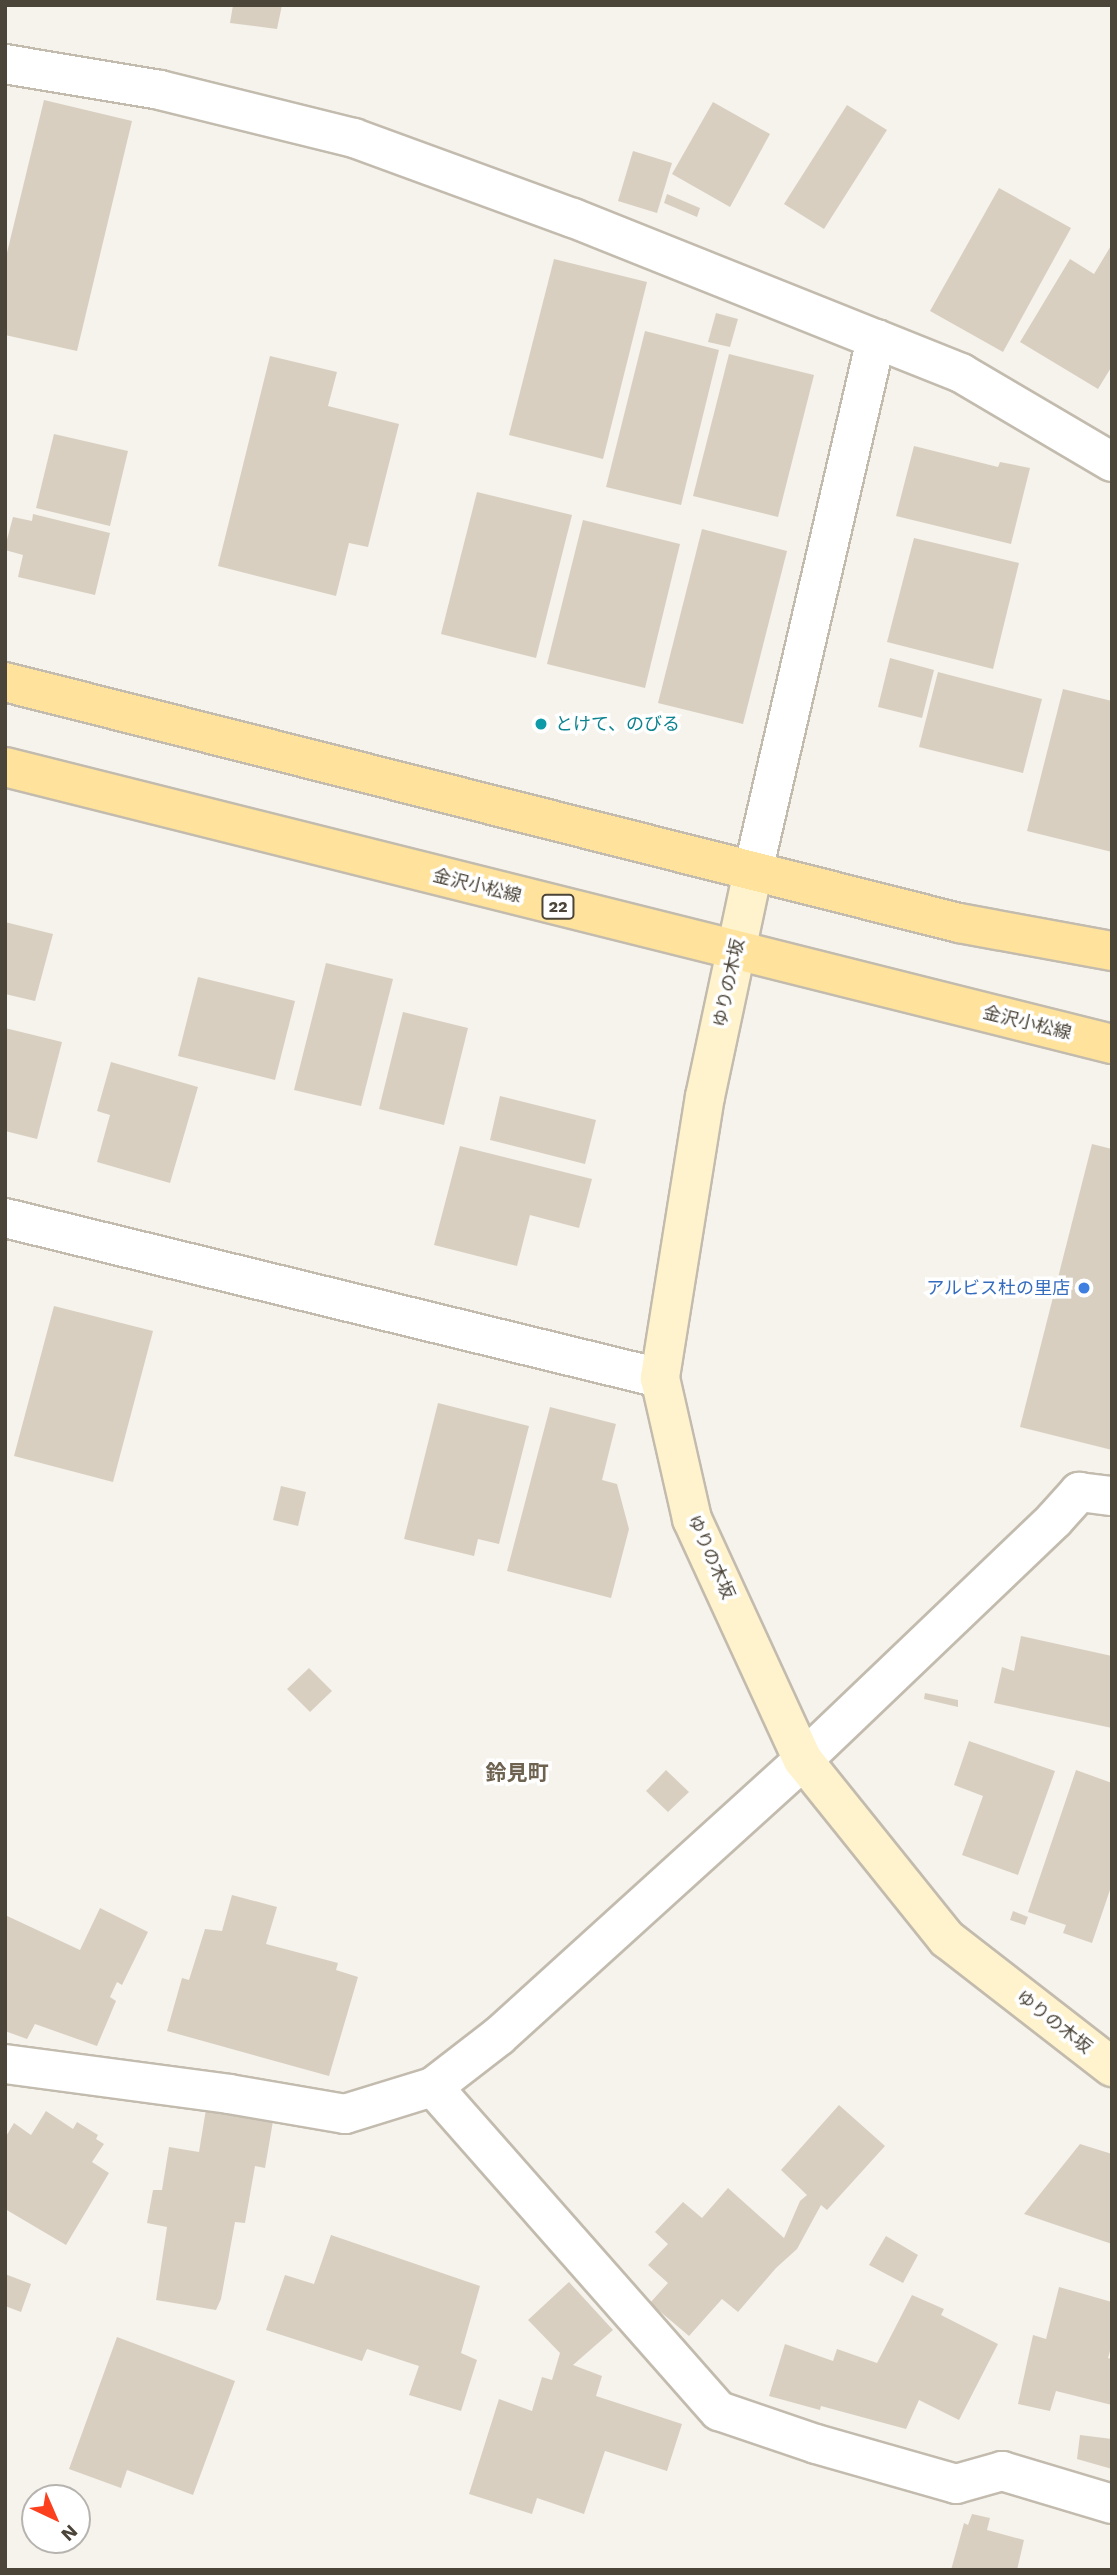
<!DOCTYPE html>
<meta charset="utf-8">
<style>
body{margin:0}
#map{position:relative;width:1117px;height:2575px;overflow:hidden;background:#f6f3ec;font-family:"Work Sans","Noto Sans JP",sans-serif}
div>[style]{position:absolute}
.building>*{inset:0;background:#d8cfc1}
.roads{filter:drop-shadow(2px 0 #c2bbae) drop-shadow(-2px 0 #c2bbae) drop-shadow(0 2px #c2bbae) drop-shadow(0 -2px #c2bbae)}
.street>*{height:38px;margin:-19px;padding:0 19px;transform-origin:19px;border-radius:19px;background:#fff}
.secondary>*{height:38px;margin:-19px;padding:0 19px;transform-origin:19px;border-radius:19px;background:#fff3cd}
.primary>*{height:38px;margin:-19px;padding:0 19px;transform-origin:19px;border-radius:19px;background:#ffe39c}
.dots>*{width:19px;height:19px;translate:-50% -50%;box-sizing:border-box;border:4px solid #fff;border-radius:50%}
span{translate:-50% -50%;white-space:nowrap;text-align:center;line-height:1.15;-webkit-text-stroke:7px #fff;paint-order:stroke}
.shield-label span{padding:2px 5px;background:#fff;border:2px solid;border-radius:5px;-webkit-text-stroke-width:0}
.shield-label{font-size:16px;color:#4b4439;font-weight:700}
.culture-label{font-size:18px;color:#0d838f}
.left{translate:0 -50%;text-align:left}
.street-label{font-size:18px;color:#4b4439}
.shop-label{font-size:18px;color:#366cbe}
.right{translate:-100% -50%;text-align:right}
.quarter-label{font-size:21px;color:#6e6250;font-weight:700}
.frame{position:absolute;inset:0;border:7px solid #4b4439;pointer-events:none}
.north{position:absolute;left:21px;top:2484px;width:70px;height:70px;box-sizing:border-box;background:#fff;border:2px solid #b7b4b0;border-radius:50%;rotate:136deg;font-size:19px;font-weight:700;line-height:28px;text-align:center;color:#4b4439}
.north::after{content:'';display:block;margin:auto;width:24px;height:32px;background:#fc3f1d;clip-path:polygon(50% 0,100% 100%,50% 72%,0 100%)}
</style>
<div id="map">
<div class="building">
<div style="clip-path:polygon(233px 5px,282px 5px,277px 29px,230px 23px)"></div>
<div style="clip-path:polygon(44px 100px,132px 121px,77px 351px,5px 335px,5px 261px)"></div>
<div style="clip-path:polygon(713px 102px,770px 134px,730px 207px,672px 174px)"></div>
<div style="clip-path:polygon(847px 105px,887px 130px,824px 229px,784px 204px)"></div>
<div style="clip-path:polygon(633px 151px,672px 163px,657px 213px,618px 201px)"></div>
<div style="clip-path:polygon(999px 188px,1071px 228px,1003px 352px,930px 311px)"></div>
<div style="clip-path:polygon(667px 194px,700px 208px,697px 217px,664px 203px)"></div>
<div style="clip-path:polygon(1112px 244px,1112px 366px,1098px 389px,1020px 342px,1070px 259px,1094px 274px)"></div>
<div style="clip-path:polygon(554px 259px,647px 282px,603px 459px,509px 435px)"></div>
<div style="clip-path:polygon(716px 313px,738px 319px,730px 347px,708px 342px)"></div>
<div style="clip-path:polygon(645px 331px,719px 350px,681px 505px,606px 487px)"></div>
<div style="clip-path:polygon(729px 354px,814px 375px,778px 517px,693px 496px)"></div>
<div style="clip-path:polygon(270px 356px,337px 372px,328px 406px,399px 424px,368px 547px,349px 543px,336px 596px,218px 566px)"></div>
<div style="clip-path:polygon(54px 434px,128px 451px,110px 526px,36px 508px)"></div>
<div style="clip-path:polygon(914px 446px,998px 467px,1000px 462px,1030px 468px,1011px 544px,896px 516px)"></div>
<div style="clip-path:polygon(477px 492px,572px 515px,536px 658px,441px 634px)"></div>
<div style="clip-path:polygon(33px 514px,110px 533px,95px 595px,18px 577px,23px 555px,5px 550px,5px 547px,13px 517px,32px 521px)"></div>
<div style="clip-path:polygon(583px 520px,680px 544px,645px 688px,547px 664px)"></div>
<div style="clip-path:polygon(702px 529px,787px 551px,743px 724px,658px 703px)"></div>
<div style="clip-path:polygon(914px 538px,1019px 563px,993px 669px,887px 642px)"></div>
<div style="clip-path:polygon(890px 658px,934px 670px,922px 718px,878px 707px)"></div>
<div style="clip-path:polygon(938px 672px,1042px 699px,1023px 773px,919px 747px)"></div>
<div style="clip-path:polygon(1063px 689px,1112px 701px,1112px 852px,1027px 831px)"></div>
<div style="clip-path:polygon(5px 922px,53px 934px,35px 1001px,5px 994px)"></div>
<div style="clip-path:polygon(326px 963px,393px 979px,361px 1106px,294px 1090px)"></div>
<div style="clip-path:polygon(198px 977px,295px 1001px,275px 1080px,178px 1056px)"></div>
<div style="clip-path:polygon(403px 1012px,468px 1028px,444px 1125px,379px 1109px)"></div>
<div style="clip-path:polygon(5px 1028px,62px 1042px,37px 1139px,5px 1131px)"></div>
<div style="clip-path:polygon(111px 1062px,198px 1087px,170px 1183px,97px 1162px,110px 1115px,97px 1111px)"></div>
<div style="clip-path:polygon(500px 1096px,596px 1120px,585px 1164px,490px 1140px)"></div>
<div style="clip-path:polygon(1092px 1144px,1112px 1149px,1112px 1450px,1020px 1427px)"></div>
<div style="clip-path:polygon(460px 1146px,592px 1179px,579px 1228px,530px 1215px,517px 1266px,434px 1245px)"></div>
<div style="clip-path:polygon(54px 1306px,153px 1331px,113px 1482px,14px 1456px)"></div>
<div style="clip-path:polygon(438px 1403px,529px 1426px,499px 1544px,478px 1539px,474px 1556px,404px 1539px)"></div>
<div style="clip-path:polygon(550px 1407px,616px 1424px,602px 1480px,617px 1484px,629px 1529px,611px 1598px,507px 1571px)"></div>
<div style="clip-path:polygon(281px 1486px,306px 1492px,298px 1526px,273px 1520px)"></div>
<div style="clip-path:polygon(1021px 1636px,1112px 1656px,1112px 1728px,994px 1703px,1002px 1667px,1014px 1671px)"></div>
<div style="clip-path:polygon(309px 1668px,332px 1691px,310px 1712px,287px 1689px)"></div>
<div style="clip-path:polygon(925px 1693px,958px 1700px,958px 1707px,924px 1699px)"></div>
<div style="clip-path:polygon(969px 1741px,1055px 1771px,1018px 1875px,962px 1855px,983px 1796px,954px 1785px)"></div>
<div style="clip-path:polygon(666px 1770px,689px 1792px,668px 1812px,646px 1791px)"></div>
<div style="clip-path:polygon(1076px 1770px,1112px 1783px,1112px 1884px,1092px 1943px,1063px 1933px,1066px 1925px,1028px 1912px)"></div>
<div style="clip-path:polygon(232px 1895px,277px 1907px,266px 1944px,338px 1963px,336px 1970px,358px 1977px,329px 2076px,167px 2031px,182px 1978px,189px 1980px,205px 1929px,222px 1931px)"></div>
<div style="clip-path:polygon(100px 1908px,148px 1932px,122px 1985px,117px 1982px,110px 1997px,116px 2001px,97px 2046px,35px 2024px,27px 2039px,5px 2031px,5px 1915px,80px 1950px)"></div>
<div style="clip-path:polygon(1013px 1911px,1028px 1917px,1025px 1925px,1010px 1920px)"></div>
<div style="clip-path:polygon(839px 2105px,885px 2146px,827px 2210px,821px 2205px,797px 2249px,776px 2268px,738px 2312px,722px 2299px,689px 2336px,650px 2303px,668px 2283px,648px 2265px,668px 2244px,655px 2232px,683px 2202px,702px 2218px,728px 2188px,784px 2238px,800px 2201px,807px 2195px,781px 2170px)"></div>
<div style="clip-path:polygon(206px 2109px,273px 2121px,265px 2168px,255px 2166px,245px 2223px,235px 2222px,221px 2299px,216px 2310px,156px 2300px,167px 2227px,147px 2223px,153px 2190px,162px 2190px,169px 2147px,199px 2152px)"></div>
<div style="clip-path:polygon(46px 2111px,73px 2129px,77px 2122px,98px 2135px,96px 2139px,104px 2144px,92px 2162px,109px 2173px,66px 2245px,5px 2209px,5px 2138px,14px 2123px,31px 2135px)"></div>
<div style="clip-path:polygon(1080px 2144px,1112px 2154px,1112px 2244px,1024px 2214px)"></div>
<div style="clip-path:polygon(331px 2235px,480px 2286px,461px 2353px,477px 2360px,461px 2411px,409px 2395px,419px 2366px,367px 2349px,362px 2361px,266px 2330px,285px 2275px,314px 2284px)"></div>
<div style="clip-path:polygon(886px 2236px,918px 2255px,903px 2283px,869px 2265px)"></div>
<div style="clip-path:polygon(5px 2274px,31px 2284px,21px 2312px,5px 2306px)"></div>
<div style="clip-path:polygon(569px 2282px,613px 2330px,573px 2365px,602px 2376px,596px 2396px,682px 2424px,667px 2471px,605px 2451px,584px 2514px,537px 2498px,532px 2514px,469px 2494px,499px 2399px,532px 2411px,542px 2377px,552px 2380px,560px 2353px,528px 2320px)"></div>
<div style="clip-path:polygon(1059px 2287px,1112px 2302px,1112px 2344px,1108px 2358px,1112px 2359px,1112px 2405px,1056px 2391px,1050px 2411px,1018px 2404px,1033px 2335px,1046px 2339px)"></div>
<div style="clip-path:polygon(912px 2295px,944px 2309px,941px 2315px,998px 2344px,959px 2420px,919px 2400px,906px 2429px,821px 2406px,820px 2410px,769px 2396px,785px 2344px,833px 2361px,837px 2349px,877px 2363px)"></div>
<div style="clip-path:polygon(117px 2337px,235px 2381px,193px 2495px,127px 2470px,121px 2488px,69px 2469px)"></div>
<div style="clip-path:polygon(1080px 2435px,1112px 2439px,1112px 2469px,1077px 2459px)"></div>
<div style="clip-path:polygon(972px 2514px,990px 2518px,987px 2530px,1024px 2540px,1017px 2570px,951px 2570px,964px 2523px,968px 2525px)"></div>
</div>
<div class="roads">
<div class="street">
<div style="left:5px;top:64px;width:157px;rotate:9.5deg"></div>
<div style="left:160px;top:90px;width:200px;rotate:13.9deg"></div>
<div style="left:354px;top:138px;width:233px;rotate:20.1deg"></div>
<div style="left:573px;top:218px;width:326px;rotate:21.8deg"></div>
<div style="left:753px;top:871px;width:546px;rotate:-76.98deg"></div>
<div style="left:876px;top:339px;width:92px;rotate:21.8deg"></div>
<div style="left:961px;top:373px;width:175px;rotate:30.5deg"></div>
<div style="left:5px;top:1218px;width:674px;rotate:13.73deg"></div>
<div style="left:5px;top:2064px;width:226px;rotate:7.6deg"></div>
<div style="left:229px;top:2094px;width:118px;rotate:9.8deg"></div>
<div style="left:345px;top:2114px;width:92px;rotate:-17.1deg"></div>
<div style="left:433px;top:2087px;width:83px;rotate:-37.7deg"></div>
<div style="left:499px;top:2036px;width:411px;rotate:-42.2deg"></div>
<div style="left:803px;top:1760px;width:347px;rotate:-43.7deg"></div>
<div style="left:1054px;top:1520px;width:38px;rotate:-48deg"></div>
<div style="left:1079px;top:1492px;width:33px;rotate:7deg"></div>
<div style="left:433px;top:2087px;width:432px;rotate:48.6deg"></div>
<div style="left:719px;top:2411px;width:102px;rotate:18.8deg"></div>
<div style="left:816px;top:2444px;width:146px;rotate:15.9deg"></div>
<div style="left:956px;top:2484px;width:48px;rotate:-15.8deg"></div>
<div style="left:1002px;top:2471px;width:115px;rotate:16.7deg"></div>
</div>
<div class="secondary">
<div style="left:753px;top:871px;width:230px;rotate:102deg"></div>
<div style="left:705px;top:1096px;width:286px;rotate:99.1deg"></div>
<div style="left:660px;top:1378px;width:145px;rotate:77.2deg"></div>
<div style="left:692px;top:1519px;width:265px;rotate:65.3deg"></div>
<div style="left:803px;top:1760px;width:230px;rotate:51.2deg"></div>
<div style="left:947px;top:1939px;width:209px;rotate:37.8deg"></div>
</div>
<div class="primary">
<div style="left:5px;top:682px;width:984px;rotate:14.18deg"></div>
<div style="left:959px;top:923px;width:156px;rotate:10.4deg"></div>
<div style="left:5px;top:767px;width:1141px;rotate:14.05deg"></div>
</div>
</div>
<div class="dots">
<div style="left:541px;top:724px;background:#0f9aa8"></div>
<div style="left:1084px;top:1288px;background:#3f7fe0"></div>
</div>
<div class="shield-label">
<span style="left:558px;top:907px">22</span>
</div>
<div class="culture-label">
<span class="left" style="left:555px;top:724px">とけて、のびる</span>
</div>
<div class="street-label">
<span style="left:477px;top:886px;rotate:14deg">金沢小松線</span>
<span style="left:729px;top:983px;rotate:-78deg">ゆりの木坂</span>
<span style="left:1027px;top:1023px;rotate:14deg">金沢小松線</span>
<span style="left:711px;top:1557px;rotate:66deg">ゆりの木坂</span>
<span style="left:1054px;top:2022px;rotate:38deg">ゆりの木坂</span>
</div>
<div class="shop-label">
<span class="right" style="left:1070px;top:1288px">アルビス杜の里店</span>
</div>
<div class="quarter-label">
<span style="left:517px;top:1773px">鈴見町</span>
</div>
<div class="frame"></div>
<div class="north">N</div>
</div>
